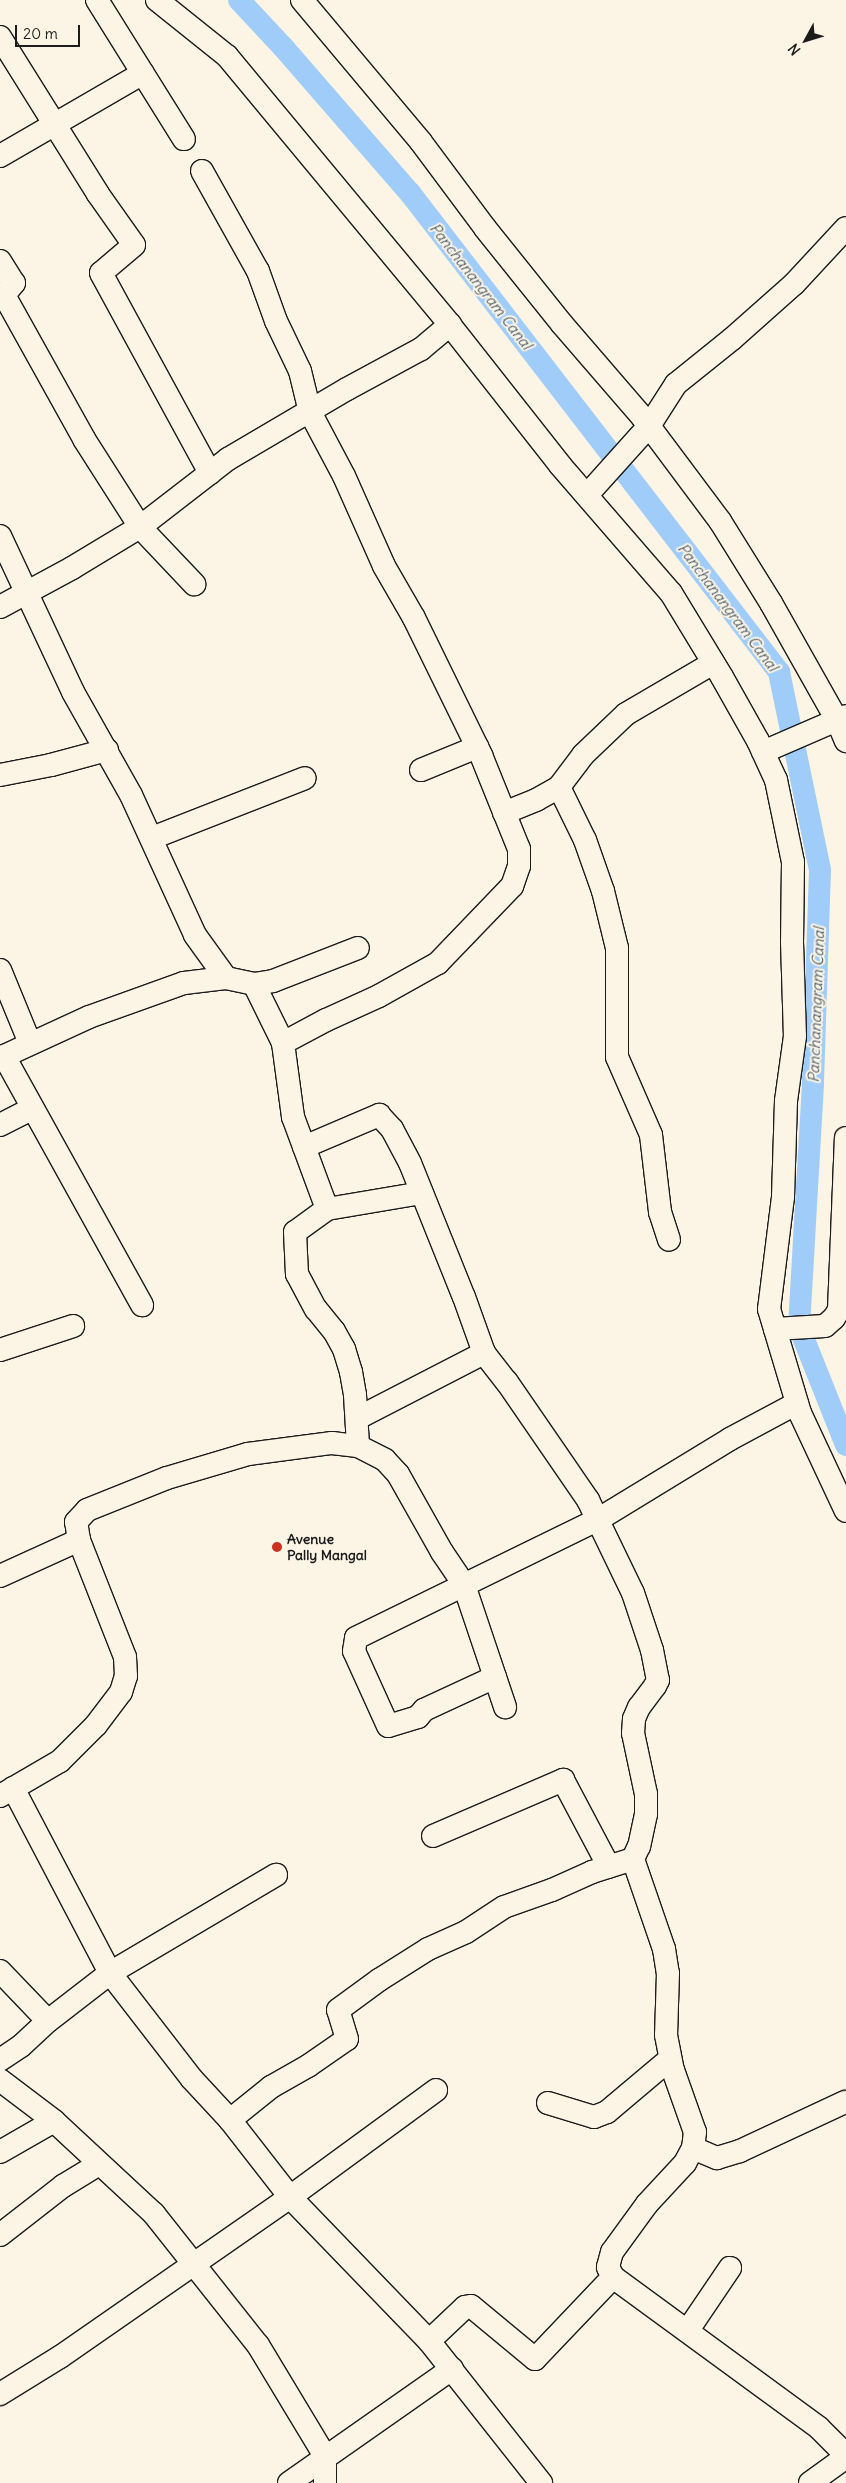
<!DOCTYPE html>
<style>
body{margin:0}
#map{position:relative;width:846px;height:2483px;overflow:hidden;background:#fcf5e5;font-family:Delius,sans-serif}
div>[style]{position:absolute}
.canal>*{height:22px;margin:-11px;padding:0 11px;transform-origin:11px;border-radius:11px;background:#9fccf9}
.roads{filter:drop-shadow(1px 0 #1c1c1c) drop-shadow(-1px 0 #1c1c1c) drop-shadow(0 1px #1c1c1c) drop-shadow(0 -1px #1c1c1c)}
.street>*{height:22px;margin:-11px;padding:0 11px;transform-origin:11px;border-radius:11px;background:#fcf5e5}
.dots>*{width:14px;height:14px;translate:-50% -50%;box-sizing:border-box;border:2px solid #fcf5e5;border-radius:50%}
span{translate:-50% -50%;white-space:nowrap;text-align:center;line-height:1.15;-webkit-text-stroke:4px #fcf5e5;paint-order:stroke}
.poi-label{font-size:14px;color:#1c1c1c;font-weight:700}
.left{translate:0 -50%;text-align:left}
.water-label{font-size:15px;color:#4a5a69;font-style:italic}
.north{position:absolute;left:781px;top:15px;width:50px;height:50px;-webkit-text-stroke:4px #fcf5e5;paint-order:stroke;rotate:231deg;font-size:14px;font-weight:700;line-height:20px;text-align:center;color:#1c1c1c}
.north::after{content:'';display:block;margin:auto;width:18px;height:22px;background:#1c1c1c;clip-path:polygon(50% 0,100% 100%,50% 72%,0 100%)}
.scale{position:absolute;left:15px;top:25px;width:65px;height:22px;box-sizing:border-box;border:2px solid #1c1c1c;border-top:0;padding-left:6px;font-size:15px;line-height:18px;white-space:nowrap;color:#1c1c1c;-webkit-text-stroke:4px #fcf5e5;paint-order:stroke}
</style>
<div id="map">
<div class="canal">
<div style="left:239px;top:0;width:64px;rotate:46.9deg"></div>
<div style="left:283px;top:47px;width:194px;rotate:49deg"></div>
<div style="left:410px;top:193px;width:605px;rotate:52.39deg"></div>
<div style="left:779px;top:672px;width:202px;rotate:78.3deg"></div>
<div style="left:820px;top:870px;width:214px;rotate:91.9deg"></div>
<div style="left:813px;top:1084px;width:243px;rotate:93.3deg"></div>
<div style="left:799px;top:1327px;width:127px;rotate:68.3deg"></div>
</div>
<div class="roads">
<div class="street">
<div style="left:97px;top:0;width:164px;rotate:58deg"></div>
<div style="left:157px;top:0;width:90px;rotate:38.7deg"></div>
<div style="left:227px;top:56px;width:349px;rotate:50.3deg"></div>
<div style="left:450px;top:325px;width:178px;rotate:51.8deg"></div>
<div style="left:560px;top:465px;width:169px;rotate:49.1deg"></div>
<div style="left:671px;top:593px;width:98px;rotate:58.7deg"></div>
<div style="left:722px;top:677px;width:73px;rotate:60.6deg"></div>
<div style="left:758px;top:741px;width:43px;rotate:65.2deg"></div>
<div style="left:776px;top:780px;width:84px;rotate:78.3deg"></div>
<div style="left:793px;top:862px;width:80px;rotate:90.7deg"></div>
<div style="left:792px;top:942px;width:94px;rotate:88.2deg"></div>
<div style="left:795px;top:1036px;width:66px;rotate:97.9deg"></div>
<div style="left:786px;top:1101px;width:96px;rotate:91.8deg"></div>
<div style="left:783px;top:1197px;width:113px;rotate:97.1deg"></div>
<div style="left:769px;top:1309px;width:109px;rotate:73.4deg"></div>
<div style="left:800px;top:1413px;width:108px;rotate:64.9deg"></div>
<div style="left:302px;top:0;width:185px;rotate:50deg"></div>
<div style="left:421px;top:142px;width:107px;rotate:53.3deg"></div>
<div style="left:485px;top:228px;width:123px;rotate:51.3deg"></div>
<div style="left:562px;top:324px;width:124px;rotate:49.2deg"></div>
<div style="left:643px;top:418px;width:129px;rotate:53.2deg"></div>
<div style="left:720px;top:521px;width:97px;rotate:58.1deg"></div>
<div style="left:771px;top:603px;width:134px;rotate:60.6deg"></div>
<div style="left:837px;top:720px;width:23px;rotate:67deg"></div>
<div style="left:0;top:37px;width:185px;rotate:58deg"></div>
<div style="left:98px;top:194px;width:62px;rotate:54.8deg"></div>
<div style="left:134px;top:245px;width:43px;rotate:139.7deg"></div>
<div style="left:101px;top:273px;width:228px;rotate:61.4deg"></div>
<div style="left:0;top:156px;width:165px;rotate:-30.1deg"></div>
<div style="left:202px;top:171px;width:115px;rotate:60.8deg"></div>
<div style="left:258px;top:271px;width:53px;rotate:70.2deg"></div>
<div style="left:276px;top:321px;width:55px;rotate:64.4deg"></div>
<div style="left:300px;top:371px;width:42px;rotate:76.3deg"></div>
<div style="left:310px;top:412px;width:72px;rotate:62deg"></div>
<div style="left:344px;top:476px;width:98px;rotate:66deg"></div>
<div style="left:384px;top:566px;width:60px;rotate:60deg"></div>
<div style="left:414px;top:618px;width:153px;rotate:63.9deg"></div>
<div style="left:481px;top:755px;width:101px;rotate:68deg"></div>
<div style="left:519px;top:849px;width:17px;rotate:90deg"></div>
<div style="left:519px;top:866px;width:21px;rotate:109deg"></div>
<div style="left:512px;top:886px;width:107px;rotate:133.9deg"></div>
<div style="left:438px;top:963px;width:68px;rotate:150.8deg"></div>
<div style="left:379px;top:996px;width:58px;rotate:155.6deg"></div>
<div style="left:326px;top:1020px;width:49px;rotate:151.9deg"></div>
<div style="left:0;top:261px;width:26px;rotate:58deg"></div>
<div style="left:14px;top:283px;width:16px;rotate:130deg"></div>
<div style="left:4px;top:295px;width:165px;rotate:60.9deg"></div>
<div style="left:84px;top:439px;width:104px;rotate:57.5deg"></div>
<div style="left:140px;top:527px;width:79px;rotate:46.5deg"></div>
<div style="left:587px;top:495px;width:93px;rotate:-48.1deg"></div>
<div style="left:649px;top:426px;width:50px;rotate:-57.3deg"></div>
<div style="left:676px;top:384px;width:72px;rotate:-38.8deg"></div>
<div style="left:732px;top:339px;width:83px;rotate:-41.6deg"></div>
<div style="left:794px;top:284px;width:76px;rotate:-47.1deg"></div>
<div style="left:0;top:536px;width:172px;rotate:64.9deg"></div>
<div style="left:73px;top:692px;width:118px;rotate:60.6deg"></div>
<div style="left:131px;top:795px;width:154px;rotate:65.4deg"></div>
<div style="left:195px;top:935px;width:53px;rotate:54.2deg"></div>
<div style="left:0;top:607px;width:82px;rotate:-28.4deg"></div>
<div style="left:72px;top:568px;width:79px;rotate:-31.1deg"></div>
<div style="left:140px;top:527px;width:111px;rotate:-37.7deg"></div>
<div style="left:228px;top:459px;width:138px;rotate:-30.5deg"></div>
<div style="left:347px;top:389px;width:84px;rotate:-28.4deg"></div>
<div style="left:421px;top:349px;width:38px;rotate:-40deg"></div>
<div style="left:763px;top:752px;width:90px;rotate:-23.4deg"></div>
<div style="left:421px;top:770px;width:61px;rotate:-22.3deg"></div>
<div style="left:0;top:775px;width:52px;rotate:-11.1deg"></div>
<div style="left:51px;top:765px;width:58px;rotate:-15deg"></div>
<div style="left:559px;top:787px;width:40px;rotate:-53deg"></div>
<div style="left:583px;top:755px;width:59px;rotate:-43.6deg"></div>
<div style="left:626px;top:714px;width:101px;rotate:-30.4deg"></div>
<div style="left:504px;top:813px;width:35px;rotate:-22deg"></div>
<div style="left:536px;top:800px;width:26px;rotate:-29deg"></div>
<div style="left:559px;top:787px;width:59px;rotate:63.9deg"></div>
<div style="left:585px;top:840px;width:54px;rotate:70.6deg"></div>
<div style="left:603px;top:891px;width:59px;rotate:76.2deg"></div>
<div style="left:617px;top:948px;width:109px;rotate:90deg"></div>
<div style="left:617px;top:1057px;width:85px;rotate:66.4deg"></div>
<div style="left:651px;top:1135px;width:78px;rotate:83.3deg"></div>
<div style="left:660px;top:1212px;width:29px;rotate:72deg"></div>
<div style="left:152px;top:838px;width:164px;rotate:-21.4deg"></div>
<div style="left:0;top:970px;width:79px;rotate:67.7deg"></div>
<div style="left:254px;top:984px;width:66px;rotate:63.8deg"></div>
<div style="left:283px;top:1043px;width:75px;rotate:82.3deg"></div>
<div style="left:293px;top:1117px;width:98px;rotate:69.7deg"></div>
<div style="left:327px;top:1209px;width:39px;rotate:144deg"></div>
<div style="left:295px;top:1232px;width:42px;rotate:87.3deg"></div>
<div style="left:297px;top:1274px;width:40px;rotate:62deg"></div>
<div style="left:316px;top:1309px;width:28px;rotate:51deg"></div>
<div style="left:334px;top:1331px;width:21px;rotate:61deg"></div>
<div style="left:344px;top:1349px;width:24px;rotate:73deg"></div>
<div style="left:351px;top:1372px;width:23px;rotate:80deg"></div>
<div style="left:355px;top:1395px;width:51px;rotate:86.6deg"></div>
<div style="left:4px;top:1056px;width:285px;rotate:61deg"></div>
<div style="left:0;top:1058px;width:98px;rotate:-24.7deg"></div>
<div style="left:89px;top:1017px;width:101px;rotate:-19.7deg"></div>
<div style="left:184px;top:983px;width:42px;rotate:-6.8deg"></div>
<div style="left:226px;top:978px;width:29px;rotate:12deg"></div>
<div style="left:254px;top:984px;width:19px;rotate:-9deg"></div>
<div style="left:273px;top:981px;width:91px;rotate:-21.2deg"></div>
<div style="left:0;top:1125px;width:36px;rotate:-27deg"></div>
<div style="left:304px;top:1147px;width:82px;rotate:-23.1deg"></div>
<div style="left:379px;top:1115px;width:19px;rotate:47deg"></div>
<div style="left:392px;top:1129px;width:38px;rotate:62deg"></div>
<div style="left:410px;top:1163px;width:144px;rotate:68.1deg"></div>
<div style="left:464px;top:1297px;width:59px;rotate:70.3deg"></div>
<div style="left:484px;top:1353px;width:37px;rotate:52deg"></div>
<div style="left:507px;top:1382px;width:143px;rotate:55.5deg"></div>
<div style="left:588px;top:1500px;width:103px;rotate:64.2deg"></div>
<div style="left:633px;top:1593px;width:60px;rotate:71.6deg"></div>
<div style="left:652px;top:1650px;width:31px;rotate:79deg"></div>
<div style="left:658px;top:1680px;width:7px;rotate:117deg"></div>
<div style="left:655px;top:1686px;width:26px;rotate:127deg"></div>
<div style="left:639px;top:1707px;width:13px;rotate:113deg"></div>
<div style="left:634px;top:1719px;width:14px;rotate:94deg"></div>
<div style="left:633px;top:1733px;width:62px;rotate:78deg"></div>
<div style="left:646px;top:1794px;width:20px;rotate:90deg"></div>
<div style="left:646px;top:1814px;width:33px;rotate:102deg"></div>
<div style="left:639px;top:1846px;width:14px;rotate:115deg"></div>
<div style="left:327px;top:1209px;width:96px;rotate:-9.6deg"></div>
<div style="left:775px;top:1329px;width:50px;rotate:-3.4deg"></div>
<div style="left:825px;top:1326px;width:12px;rotate:-42deg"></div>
<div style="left:834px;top:1318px;width:9px;rotate:-58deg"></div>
<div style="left:839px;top:1310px;width:172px;rotate:-87.7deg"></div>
<div style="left:0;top:1350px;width:77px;rotate:-18.2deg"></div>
<div style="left:358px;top:1418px;width:142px;rotate:-27.3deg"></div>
<div style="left:0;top:1576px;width:87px;rotate:-24.5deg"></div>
<div style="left:79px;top:1540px;width:18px;rotate:-99deg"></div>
<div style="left:76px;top:1522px;width:16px;rotate:-47deg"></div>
<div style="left:87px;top:1510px;width:86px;rotate:-21.8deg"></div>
<div style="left:167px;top:1478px;width:84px;rotate:-16.5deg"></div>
<div style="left:248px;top:1454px;width:85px;rotate:-7.5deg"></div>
<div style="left:332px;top:1443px;width:26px;rotate:7deg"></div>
<div style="left:358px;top:1446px;width:30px;rotate:27deg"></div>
<div style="left:385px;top:1460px;width:19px;rotate:47deg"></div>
<div style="left:398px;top:1474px;width:90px;rotate:60.6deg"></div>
<div style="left:442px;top:1552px;width:40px;rotate:56deg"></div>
<div style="left:464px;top:1585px;width:150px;rotate:-26.1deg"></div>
<div style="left:599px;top:1519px;width:153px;rotate:-31.4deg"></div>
<div style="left:730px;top:1439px;width:76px;rotate:-28.2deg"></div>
<div style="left:495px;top:1677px;width:78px;rotate:155.1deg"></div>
<div style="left:424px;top:1710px;width:9px;rotate:131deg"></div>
<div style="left:418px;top:1717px;width:31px;rotate:163deg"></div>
<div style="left:388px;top:1726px;width:82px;rotate:-114.4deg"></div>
<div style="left:354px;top:1651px;width:13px;rotate:-81deg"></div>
<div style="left:356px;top:1638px;width:120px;rotate:-26.1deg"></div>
<div style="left:464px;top:1585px;width:129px;rotate:71.4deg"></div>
<div style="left:13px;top:1788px;width:209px;rotate:62.3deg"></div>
<div style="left:110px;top:1973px;width:134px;rotate:52.3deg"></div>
<div style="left:192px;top:2079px;width:56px;rotate:47.2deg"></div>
<div style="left:230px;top:2120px;width:98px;rotate:52.1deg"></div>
<div style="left:290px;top:2197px;width:181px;rotate:-36.2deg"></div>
<div style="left:0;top:1796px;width:69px;rotate:-30.3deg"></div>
<div style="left:60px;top:1761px;width:51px;rotate:-45deg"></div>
<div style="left:96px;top:1725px;width:41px;rotate:-52.9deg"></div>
<div style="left:121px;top:1692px;width:17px;rotate:-73deg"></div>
<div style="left:126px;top:1676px;width:19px;rotate:-93deg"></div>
<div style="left:125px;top:1657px;width:126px;rotate:-111.5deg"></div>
<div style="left:433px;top:1836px;width:142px;rotate:-23.3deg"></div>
<div style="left:563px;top:1780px;width:98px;rotate:62.1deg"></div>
<div style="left:0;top:1971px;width:69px;rotate:46.2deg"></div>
<div style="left:0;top:2060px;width:25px;rotate:-34deg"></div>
<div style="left:21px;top:2046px;width:37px;rotate:-43deg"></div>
<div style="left:48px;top:2021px;width:78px;rotate:-37.7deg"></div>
<div style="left:110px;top:1973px;width:193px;rotate:-30.6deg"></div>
<div style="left:0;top:2080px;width:68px;rotate:37.2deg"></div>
<div style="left:54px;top:2121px;width:137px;rotate:42.9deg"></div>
<div style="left:154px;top:2214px;width:167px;rotate:51.6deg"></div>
<div style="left:258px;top:2345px;width:130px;rotate:58.9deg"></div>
<div style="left:325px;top:2456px;width:27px;rotate:90deg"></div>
<div style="left:548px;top:2103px;width:48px;rotate:16.9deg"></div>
<div style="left:594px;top:2117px;width:14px;rotate:-21deg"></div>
<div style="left:607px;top:2112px;width:82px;rotate:-40.1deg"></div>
<div style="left:230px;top:2120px;width:53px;rotate:-38.8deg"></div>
<div style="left:271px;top:2087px;width:43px;rotate:-29.6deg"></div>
<div style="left:308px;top:2066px;width:47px;rotate:-34.7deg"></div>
<div style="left:347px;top:2039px;width:30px;rotate:-107deg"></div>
<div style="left:338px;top:2010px;width:51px;rotate:-36.2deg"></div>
<div style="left:379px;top:1980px;width:58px;rotate:-32.3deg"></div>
<div style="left:428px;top:1949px;width:42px;rotate:-24.1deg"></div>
<div style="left:466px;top:1932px;width:45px;rotate:-33.3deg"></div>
<div style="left:504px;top:1907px;width:51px;rotate:-19.5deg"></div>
<div style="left:552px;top:1890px;width:44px;rotate:-24.2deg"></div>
<div style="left:592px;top:1872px;width:43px;rotate:-17.6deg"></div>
<div style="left:633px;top:1859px;width:95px;rotate:71deg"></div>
<div style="left:664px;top:1949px;width:24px;rotate:81deg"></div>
<div style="left:668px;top:1973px;width:62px;rotate:91.8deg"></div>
<div style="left:666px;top:2035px;width:36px;rotate:79deg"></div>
<div style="left:673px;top:2070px;width:66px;rotate:70.5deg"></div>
<div style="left:695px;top:2132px;width:16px;rotate:97deg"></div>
<div style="left:693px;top:2148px;width:17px;rotate:118deg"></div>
<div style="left:685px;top:2163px;width:56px;rotate:132.8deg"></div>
<div style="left:647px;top:2204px;width:59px;rotate:126.1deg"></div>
<div style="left:612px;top:2252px;width:16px;rotate:105deg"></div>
<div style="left:608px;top:2267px;width:11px;rotate:63deg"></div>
<div style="left:613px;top:2277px;width:255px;rotate:36.2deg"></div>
<div style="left:819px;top:2428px;width:38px;rotate:45deg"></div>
<div style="left:693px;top:2148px;width:26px;rotate:23deg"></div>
<div style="left:717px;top:2158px;width:24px;rotate:-17deg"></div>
<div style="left:740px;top:2151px;width:116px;rotate:-25deg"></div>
<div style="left:0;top:2152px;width:62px;rotate:-29.9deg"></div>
<div style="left:0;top:2235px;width:80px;rotate:-37.9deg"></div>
<div style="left:63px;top:2186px;width:42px;rotate:-31.4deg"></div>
<div style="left:688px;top:2330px;width:75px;rotate:-55.9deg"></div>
<div style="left:429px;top:2341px;width:50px;rotate:-43.4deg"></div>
<div style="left:465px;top:2307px;width:6px;rotate:-9deg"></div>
<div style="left:471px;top:2306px;width:83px;rotate:39.6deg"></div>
<div style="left:535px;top:2359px;width:113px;rotate:-46.4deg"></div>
<div style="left:0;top:2394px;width:70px;rotate:-31.7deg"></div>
<div style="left:60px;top:2357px;width:280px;rotate:-34.8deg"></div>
<div style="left:290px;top:2197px;width:200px;rotate:46deg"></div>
<div style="left:429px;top:2341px;width:181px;rotate:51.7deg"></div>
<div style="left:289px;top:2483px;width:199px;rotate:-35deg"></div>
<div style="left:810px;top:2483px;width:44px;rotate:-35.8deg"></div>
</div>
</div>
<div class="dots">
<div style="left:277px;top:1547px;background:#c8321e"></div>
</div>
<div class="poi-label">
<span class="left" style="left:287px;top:1547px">Avenue<br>Pally Mangal</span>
</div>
<div class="water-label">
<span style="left:481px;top:286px;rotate:52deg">Panchanangram Canal</span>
<span style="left:728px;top:607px;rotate:53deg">Panchanangram Canal</span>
<span style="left:816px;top:1005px;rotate:-88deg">Panchanangram Canal</span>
</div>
<div class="north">N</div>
<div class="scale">20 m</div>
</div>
